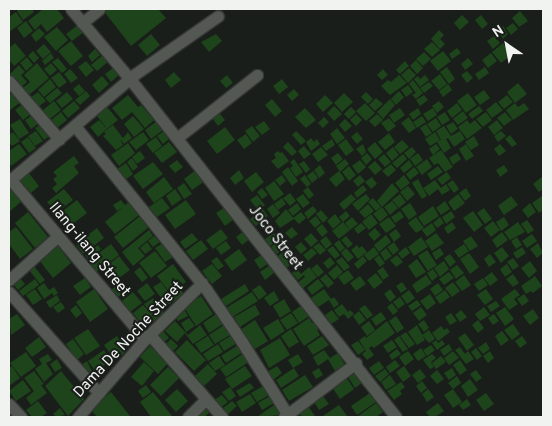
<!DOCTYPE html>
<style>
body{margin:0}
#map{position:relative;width:552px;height:426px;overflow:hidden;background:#1a1e1a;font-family:Overpass,sans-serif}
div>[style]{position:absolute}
.building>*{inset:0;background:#1d441a}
.roads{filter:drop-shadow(1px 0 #353734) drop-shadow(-1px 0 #353734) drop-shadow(0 1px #353734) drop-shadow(0 -1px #353734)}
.minor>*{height:11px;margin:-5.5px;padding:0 5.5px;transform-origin:5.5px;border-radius:5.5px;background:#545853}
span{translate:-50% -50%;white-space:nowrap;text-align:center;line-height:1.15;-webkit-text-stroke:4px #1a1e1a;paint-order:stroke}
.street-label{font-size:15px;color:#f1f3f1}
.frame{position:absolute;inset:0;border:10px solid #f1f3f1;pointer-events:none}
.north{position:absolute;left:482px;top:20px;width:50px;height:50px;-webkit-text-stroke:4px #1a1e1a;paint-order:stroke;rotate:327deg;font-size:14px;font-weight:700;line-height:20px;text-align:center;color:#f1f3f1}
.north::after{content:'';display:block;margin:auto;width:18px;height:22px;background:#f1f3f1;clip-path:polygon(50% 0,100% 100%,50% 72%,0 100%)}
</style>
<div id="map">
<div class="building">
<div style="clip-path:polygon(19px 9px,32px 9px,34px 12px,23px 20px,17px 11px)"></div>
<div style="clip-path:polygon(43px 9px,57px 9px,64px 18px,47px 32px,41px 24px,35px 30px,28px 21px)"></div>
<div style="clip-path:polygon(104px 9px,158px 9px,166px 18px,131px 46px,103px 10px)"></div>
<div style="clip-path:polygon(520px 11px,528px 21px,519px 27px,512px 18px)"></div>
<div style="clip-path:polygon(16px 12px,23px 22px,9px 32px,9px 17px)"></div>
<div style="clip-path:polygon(462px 15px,469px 22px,460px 30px,454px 23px)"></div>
<div style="clip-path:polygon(481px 15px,488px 24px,482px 29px,475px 20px)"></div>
<div style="clip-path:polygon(26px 21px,33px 31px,24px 38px,17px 28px)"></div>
<div style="clip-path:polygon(513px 23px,518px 29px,511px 35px,506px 28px)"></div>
<div style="clip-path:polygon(79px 24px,85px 31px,72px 41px,66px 34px)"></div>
<div style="clip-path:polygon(503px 26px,508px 34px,503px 39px,497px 31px)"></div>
<div style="clip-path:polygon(57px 27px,68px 40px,56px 51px,44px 37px)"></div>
<div style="clip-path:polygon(39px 28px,45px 34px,36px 42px,31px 35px)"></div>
<div style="clip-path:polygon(439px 30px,444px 35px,440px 39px,445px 44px,440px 49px,431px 39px)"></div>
<div style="clip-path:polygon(151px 34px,160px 45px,147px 56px,138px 45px)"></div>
<div style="clip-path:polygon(216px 34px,222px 41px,209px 52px,201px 42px)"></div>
<div style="clip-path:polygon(494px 36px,500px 43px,493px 49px,487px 41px)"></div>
<div style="clip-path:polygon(71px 41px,83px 56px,71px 66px,58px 51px)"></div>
<div style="clip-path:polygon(432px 42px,440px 50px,432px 57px,424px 49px)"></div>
<div style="clip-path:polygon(15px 43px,26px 56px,14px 66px,9px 60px,9px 48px)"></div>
<div style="clip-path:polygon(503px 43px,512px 54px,501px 63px,492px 52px)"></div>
<div style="clip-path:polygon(44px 44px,51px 52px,43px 59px,36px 51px)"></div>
<div style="clip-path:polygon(457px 48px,461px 53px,452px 59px,449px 54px)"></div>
<div style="clip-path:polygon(95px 49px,100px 55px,92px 62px,88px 56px)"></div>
<div style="clip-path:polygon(33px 51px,39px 58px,34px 63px,28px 56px)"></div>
<div style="clip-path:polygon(443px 51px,451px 61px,438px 71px,430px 61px)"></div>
<div style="clip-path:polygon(424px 52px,431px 59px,423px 66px,416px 59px)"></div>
<div style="clip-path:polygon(51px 53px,54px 58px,45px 65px,42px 61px)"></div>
<div style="clip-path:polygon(491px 53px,497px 61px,488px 68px,482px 60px)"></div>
<div style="clip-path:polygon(104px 54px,109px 61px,97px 71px,91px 65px)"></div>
<div style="clip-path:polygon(27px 57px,33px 65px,26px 71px,20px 63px)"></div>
<div style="clip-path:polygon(58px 58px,67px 69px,62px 73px,52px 62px)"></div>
<div style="clip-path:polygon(468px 58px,473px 64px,465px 70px,461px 64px)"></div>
<div style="clip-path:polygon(416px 60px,423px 68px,417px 74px,410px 66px)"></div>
<div style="clip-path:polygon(86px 61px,94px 70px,86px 77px,78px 67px)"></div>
<div style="clip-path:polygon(405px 61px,409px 66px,400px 74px,396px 70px)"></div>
<div style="clip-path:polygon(37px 63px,49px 78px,29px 95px,23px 88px,30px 82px,24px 75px)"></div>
<div style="clip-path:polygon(51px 63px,57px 70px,50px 76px,44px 69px)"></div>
<div style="clip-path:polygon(19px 65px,25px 72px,21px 75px,27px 82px,20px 88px,9px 75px)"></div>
<div style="clip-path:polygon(114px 67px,120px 74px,111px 82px,105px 74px)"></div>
<div style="clip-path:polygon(447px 67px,455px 79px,449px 84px,440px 72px)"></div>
<div style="clip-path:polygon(485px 67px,489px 73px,479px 80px,475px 74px)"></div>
<div style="clip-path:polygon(409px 68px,416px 75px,408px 83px,401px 75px)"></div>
<div style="clip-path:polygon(70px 69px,78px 78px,71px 83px,64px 74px)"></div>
<div style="clip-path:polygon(383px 69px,388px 75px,382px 80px,377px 75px)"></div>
<div style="clip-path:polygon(467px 71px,473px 78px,467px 83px,461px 75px)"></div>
<div style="clip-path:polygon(59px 72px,67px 82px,59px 88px,51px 78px)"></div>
<div style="clip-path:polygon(174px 72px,181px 80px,171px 88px,165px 80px)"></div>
<div style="clip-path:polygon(440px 74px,447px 84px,439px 90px,431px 81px)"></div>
<div style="clip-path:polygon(227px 75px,233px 83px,226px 88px,220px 81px)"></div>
<div style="clip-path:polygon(399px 75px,407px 83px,390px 95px,381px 86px,388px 80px,391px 82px)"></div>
<div style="clip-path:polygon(425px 75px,429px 80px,420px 87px,414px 79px,418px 76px,420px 79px)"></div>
<div style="clip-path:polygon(102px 76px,109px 84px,99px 93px,92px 85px)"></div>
<div style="clip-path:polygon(50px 79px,56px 87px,44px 97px,38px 90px)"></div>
<div style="clip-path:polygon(282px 79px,288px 87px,279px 94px,273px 86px)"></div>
<div style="clip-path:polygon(413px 80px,423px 93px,416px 99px,412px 95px,416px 93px,409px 84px)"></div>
<div style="clip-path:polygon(429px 82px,433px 86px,424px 93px,420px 88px)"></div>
<div style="clip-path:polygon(518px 83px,527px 94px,515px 103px,507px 92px)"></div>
<div style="clip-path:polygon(79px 84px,85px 91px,79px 96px,73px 89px)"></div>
<div style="clip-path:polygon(448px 84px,452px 90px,443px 97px,439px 91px)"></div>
<div style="clip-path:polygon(408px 85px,413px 92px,406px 97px,401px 90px)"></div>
<div style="clip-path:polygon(57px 88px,62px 93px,50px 103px,45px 98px)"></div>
<div style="clip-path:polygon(294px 89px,299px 95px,292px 101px,287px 95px)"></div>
<div style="clip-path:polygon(484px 90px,490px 98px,480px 105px,474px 97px)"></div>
<div style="clip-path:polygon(14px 91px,22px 101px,10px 110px,9px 95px)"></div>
<div style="clip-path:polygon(86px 91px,90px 96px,80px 105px,75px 100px)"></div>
<div style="clip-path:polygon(399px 91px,404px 97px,396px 105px,391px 99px)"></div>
<div style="clip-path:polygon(38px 92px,46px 101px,38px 107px,30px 98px)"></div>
<div style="clip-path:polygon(67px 92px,73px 99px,62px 108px,56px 101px)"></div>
<div style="clip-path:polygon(366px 92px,373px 99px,368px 104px,361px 97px)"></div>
<div style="clip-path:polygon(344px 93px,353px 102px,342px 112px,334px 103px)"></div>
<div style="clip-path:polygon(468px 93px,477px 105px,466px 113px,457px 101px)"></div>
<div style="clip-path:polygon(128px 95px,138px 107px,141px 105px,154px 120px,145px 128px,132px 112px,122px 120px,112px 108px)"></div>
<div style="clip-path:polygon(325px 95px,333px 103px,323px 112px,316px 104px)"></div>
<div style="clip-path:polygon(424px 95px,428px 100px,420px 106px,416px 100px)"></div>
<div style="clip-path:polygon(507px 95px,513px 102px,504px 109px,498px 102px)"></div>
<div style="clip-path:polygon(376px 98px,383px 104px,375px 111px,369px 105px)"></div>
<div style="clip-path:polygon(272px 99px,282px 111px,275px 117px,265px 105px)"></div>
<div style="clip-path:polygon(390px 99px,395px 105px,383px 119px,377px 112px)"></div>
<div style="clip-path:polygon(54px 101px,61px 110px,50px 119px,43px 110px)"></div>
<div style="clip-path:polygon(74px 101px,80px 108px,68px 118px,62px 111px)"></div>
<div style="clip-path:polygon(439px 101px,444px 107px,437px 113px,432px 106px)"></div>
<div style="clip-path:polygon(496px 102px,503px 110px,492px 118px,486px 110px)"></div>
<div style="clip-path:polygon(24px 103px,32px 113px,23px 120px,15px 110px)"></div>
<div style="clip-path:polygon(365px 103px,375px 113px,366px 121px,356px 111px)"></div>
<div style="clip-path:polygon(457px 103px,462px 110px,452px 118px,447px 111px)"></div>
<div style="clip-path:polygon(515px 103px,518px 107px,524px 103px,529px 109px,513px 120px,506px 110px)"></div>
<div style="clip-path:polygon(334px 106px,342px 114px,334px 121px,327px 113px)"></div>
<div style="clip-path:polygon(479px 106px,483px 111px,472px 119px,468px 114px)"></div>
<div style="clip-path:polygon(107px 107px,118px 120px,107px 129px,97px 116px)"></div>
<div style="clip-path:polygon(351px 107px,356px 112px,349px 119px,344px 114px)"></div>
<div style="clip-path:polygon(305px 108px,316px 120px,306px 128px,295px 117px)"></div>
<div style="clip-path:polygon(400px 108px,405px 115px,394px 123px,389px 115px)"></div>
<div style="clip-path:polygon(418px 108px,421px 114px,413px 120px,409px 114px)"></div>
<div style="clip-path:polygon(433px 108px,437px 115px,428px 121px,423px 114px)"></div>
<div style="clip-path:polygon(217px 110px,225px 120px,218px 126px,210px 115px)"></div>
<div style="clip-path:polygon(463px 111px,468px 118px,458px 125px,453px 119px)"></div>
<div style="clip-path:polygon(61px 112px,67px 120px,57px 128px,50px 121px)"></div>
<div style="clip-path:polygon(445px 112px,450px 120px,442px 125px,437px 117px)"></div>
<div style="clip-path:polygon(486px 112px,492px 120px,483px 127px,476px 119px)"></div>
<div style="clip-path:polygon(505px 112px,512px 120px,504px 126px,497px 118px)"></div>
<div style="clip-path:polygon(34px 114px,39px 123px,31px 129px,25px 120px)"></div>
<div style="clip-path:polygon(356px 114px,362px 120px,356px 126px,350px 120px)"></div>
<div style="clip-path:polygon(377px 114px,383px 120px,375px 127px,369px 121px)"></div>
<div style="clip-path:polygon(133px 116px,144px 129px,134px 137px,124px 124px)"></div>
<div style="clip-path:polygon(422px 116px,426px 122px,417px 128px,413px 122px)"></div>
<div style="clip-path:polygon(324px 117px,329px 122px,323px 128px,318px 123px)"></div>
<div style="clip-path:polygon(409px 117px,416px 128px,409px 133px,401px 123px)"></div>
<div style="clip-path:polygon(389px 118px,396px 126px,388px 132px,381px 123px)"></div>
<div style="clip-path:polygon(436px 118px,441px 126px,433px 132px,427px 124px)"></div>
<div style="clip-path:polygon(20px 119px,29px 133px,19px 139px,10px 125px)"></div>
<div style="clip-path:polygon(345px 119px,352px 126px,345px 132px,339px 125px)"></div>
<div style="clip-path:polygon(99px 120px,107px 129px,98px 137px,90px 127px)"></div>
<div style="clip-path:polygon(467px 120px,470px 124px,475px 120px,482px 128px,467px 139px,458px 127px)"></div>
<div style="clip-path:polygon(497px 120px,503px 128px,494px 135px,488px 127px)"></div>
<div style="clip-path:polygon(157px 121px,163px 130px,151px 139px,145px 130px)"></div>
<div style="clip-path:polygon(264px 121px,270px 129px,262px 135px,255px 127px)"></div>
<div style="clip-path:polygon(453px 122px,458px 129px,451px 134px,446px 126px)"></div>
<div style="clip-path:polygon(42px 124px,51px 135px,44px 140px,35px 128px)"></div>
<div style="clip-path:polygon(426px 124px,432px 133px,426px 137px,420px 128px)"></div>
<div style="clip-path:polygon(113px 125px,123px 138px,128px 132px,132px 138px,124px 144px,120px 139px,123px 145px,116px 150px,103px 136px,106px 134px,104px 132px)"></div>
<div style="clip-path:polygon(252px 126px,260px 136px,253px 142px,245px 131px)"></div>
<div style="clip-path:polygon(444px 126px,451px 136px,460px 131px,465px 139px,454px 147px,448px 138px,446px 139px,451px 148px,444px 153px,437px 142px,441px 140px,436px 131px)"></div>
<div style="clip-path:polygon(225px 127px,235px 140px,217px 154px,207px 141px)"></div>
<div style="clip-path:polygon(337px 128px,345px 138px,337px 144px,330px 134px)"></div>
<div style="clip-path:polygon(36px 131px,43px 141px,35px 146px,28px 136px)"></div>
<div style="clip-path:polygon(164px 131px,169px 139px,163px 144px,157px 136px)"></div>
<div style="clip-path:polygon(296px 131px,306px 141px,301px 145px,292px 135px)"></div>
<div style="clip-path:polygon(501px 131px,506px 136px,498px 142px,494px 136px)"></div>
<div style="clip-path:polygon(13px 132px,20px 141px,12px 146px,9px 142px,9px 135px)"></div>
<div style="clip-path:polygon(143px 132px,149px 140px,136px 150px,129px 142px)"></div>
<div style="clip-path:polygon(357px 132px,363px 139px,357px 144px,351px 137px)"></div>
<div style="clip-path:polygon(435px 132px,440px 140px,430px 146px,425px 139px)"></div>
<div style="clip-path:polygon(389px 133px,395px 142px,385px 150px,378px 142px)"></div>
<div style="clip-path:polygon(246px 134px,252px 143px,244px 149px,237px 140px)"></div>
<div style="clip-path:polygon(510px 135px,517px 144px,512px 147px,505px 139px)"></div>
<div style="clip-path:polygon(474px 136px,479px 145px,471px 150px,465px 142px)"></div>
<div style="clip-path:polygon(28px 137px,36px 148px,29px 153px,21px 142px)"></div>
<div style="clip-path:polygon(156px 137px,162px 146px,153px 153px,146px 144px)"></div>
<div style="clip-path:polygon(311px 138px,314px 142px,317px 139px,320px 144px,311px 151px,306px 142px)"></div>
<div style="clip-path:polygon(332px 139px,335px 145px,326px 151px,322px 146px)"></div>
<div style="clip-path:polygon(346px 139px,354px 150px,346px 156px,338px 145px)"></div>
<div style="clip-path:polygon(402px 140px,409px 147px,400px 154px,394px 147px)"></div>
<div style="clip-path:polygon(169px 142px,177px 152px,162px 163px,154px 153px)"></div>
<div style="clip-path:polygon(288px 142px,297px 152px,292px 156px,283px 147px)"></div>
<div style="clip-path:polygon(375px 142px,383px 152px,375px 159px,367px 149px)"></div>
<div style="clip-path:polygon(128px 143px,135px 153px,119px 166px,111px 155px)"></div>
<div style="clip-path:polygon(19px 144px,27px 154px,11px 166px,9px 162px,9px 151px)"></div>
<div style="clip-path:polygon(363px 144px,366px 152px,362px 156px,356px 149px)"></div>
<div style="clip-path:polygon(436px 144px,440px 149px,433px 155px,429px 149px)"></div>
<div style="clip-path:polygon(466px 144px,474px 156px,466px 161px,459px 149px)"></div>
<div style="clip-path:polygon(500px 144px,506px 151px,499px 156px,494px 149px)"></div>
<div style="clip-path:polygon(304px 146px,311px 154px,304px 159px,298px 151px)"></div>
<div style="clip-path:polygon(321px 147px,328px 155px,318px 162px,312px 154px)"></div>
<div style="clip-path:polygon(393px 147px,399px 155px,392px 161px,386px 153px)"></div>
<div style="clip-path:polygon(412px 147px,416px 152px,409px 159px,404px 153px)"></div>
<div style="clip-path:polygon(441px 150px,453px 167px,445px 172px,438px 163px,434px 165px,429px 158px)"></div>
<div style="clip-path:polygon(140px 151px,145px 158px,137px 164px,132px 157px)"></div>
<div style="clip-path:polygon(278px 151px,280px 153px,282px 152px,289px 161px,278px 169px,271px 161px,276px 158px,274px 154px)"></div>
<div style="clip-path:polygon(338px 153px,343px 159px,336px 165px,331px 158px)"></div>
<div style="clip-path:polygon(367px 153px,372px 159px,366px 165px,361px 158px)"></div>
<div style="clip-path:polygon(418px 153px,423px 160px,415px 166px,410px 159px)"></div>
<div style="clip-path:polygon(457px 153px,461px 159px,453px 165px,449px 158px)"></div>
<div style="clip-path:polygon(384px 154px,391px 162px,385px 167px,378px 159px)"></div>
<div style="clip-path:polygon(403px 154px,407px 159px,397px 168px,392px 163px)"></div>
<div style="clip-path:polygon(74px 156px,79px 163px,74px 166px,79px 173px,56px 193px,52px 188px,57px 184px,53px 179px,57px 176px,53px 172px)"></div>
<div style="clip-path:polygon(132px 158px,138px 167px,133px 171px,127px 162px)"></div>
<div style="clip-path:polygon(294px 159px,303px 172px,296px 177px,290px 168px,293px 166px,290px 162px)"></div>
<div style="clip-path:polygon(345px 159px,349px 164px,340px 172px,336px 166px)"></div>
<div style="clip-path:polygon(427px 159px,432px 167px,422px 175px,416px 167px)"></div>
<div style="clip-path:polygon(177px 160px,183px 167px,175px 173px,169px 166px)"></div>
<div style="clip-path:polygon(360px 160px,366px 167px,358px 174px,352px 166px)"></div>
<div style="clip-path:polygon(409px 160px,413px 166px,404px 173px,400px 168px)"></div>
<div style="clip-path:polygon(304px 161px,310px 169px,306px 173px,299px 164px)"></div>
<div style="clip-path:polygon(375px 161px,382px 169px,375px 175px,368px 167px)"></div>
<div style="clip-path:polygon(153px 162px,163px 174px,143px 189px,133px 176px)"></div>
<div style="clip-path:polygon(126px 163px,133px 174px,125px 180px,117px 169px)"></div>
<div style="clip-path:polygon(391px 164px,396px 170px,388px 177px,382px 171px)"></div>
<div style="clip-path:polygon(320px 165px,325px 173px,319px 178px,314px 170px)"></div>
<div style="clip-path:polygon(504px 165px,508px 171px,500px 177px,496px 170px)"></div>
<div style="clip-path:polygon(349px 166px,356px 175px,349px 181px,342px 172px)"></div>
<div style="clip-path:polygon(438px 166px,443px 172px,431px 180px,427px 174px)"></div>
<div style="clip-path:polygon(288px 167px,298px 181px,292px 186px,282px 172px)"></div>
<div style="clip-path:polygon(414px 167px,419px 173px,410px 180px,406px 174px)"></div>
<div style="clip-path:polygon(197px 169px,205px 181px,192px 190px,184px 179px)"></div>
<div style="clip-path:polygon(239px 170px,244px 178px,235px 185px,230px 178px)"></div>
<div style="clip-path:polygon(313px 171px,318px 178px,312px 183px,307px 176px)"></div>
<div style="clip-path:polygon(339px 171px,345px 179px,336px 187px,329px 179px)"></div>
<div style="clip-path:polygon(28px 172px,39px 186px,31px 193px,19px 179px)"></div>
<div style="clip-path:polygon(256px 172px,264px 182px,252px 192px,244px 181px)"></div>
<div style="clip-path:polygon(447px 172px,451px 178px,442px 185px,437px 179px)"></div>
<div style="clip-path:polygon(282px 175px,286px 181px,280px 186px,275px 180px)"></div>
<div style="clip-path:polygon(305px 175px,311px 184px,307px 187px,300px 179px)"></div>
<div style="clip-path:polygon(360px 175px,365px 181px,358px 187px,353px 181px)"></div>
<div style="clip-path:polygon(404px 175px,410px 183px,401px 190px,395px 183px)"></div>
<div style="clip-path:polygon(543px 176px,543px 189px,539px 192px,533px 184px)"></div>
<div style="clip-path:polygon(164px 177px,173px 189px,154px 203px,146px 192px)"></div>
<div style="clip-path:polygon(372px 177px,377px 184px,371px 189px,365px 182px)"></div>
<div style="clip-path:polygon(418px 179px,427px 196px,422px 199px,412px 183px)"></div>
<div style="clip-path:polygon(435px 180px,441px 188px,446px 184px,450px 190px,442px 195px,438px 189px,429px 196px,423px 188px)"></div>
<div style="clip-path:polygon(453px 180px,459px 189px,454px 193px,447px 184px)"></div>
<div style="clip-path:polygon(274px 181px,284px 194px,274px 201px,265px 188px)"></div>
<div style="clip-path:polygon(184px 183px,192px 194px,184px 199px,177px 188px)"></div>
<div style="clip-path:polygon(392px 183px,399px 191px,382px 207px,377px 201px)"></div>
<div style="clip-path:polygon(363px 185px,367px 190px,357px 198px,354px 193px)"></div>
<div style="clip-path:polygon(408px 186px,415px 194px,407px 201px,400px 192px)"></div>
<div style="clip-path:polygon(10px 187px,22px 201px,9px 212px,9px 188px)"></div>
<div style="clip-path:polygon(308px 187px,314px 195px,309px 199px,303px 191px)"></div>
<div style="clip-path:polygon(262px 188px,268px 195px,262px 199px,257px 192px)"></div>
<div style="clip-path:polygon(466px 188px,471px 196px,465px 201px,459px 193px)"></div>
<div style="clip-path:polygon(64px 189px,73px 200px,56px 213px,47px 202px)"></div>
<div style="clip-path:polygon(175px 189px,182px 199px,172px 206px,166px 196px)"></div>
<div style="clip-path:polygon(290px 193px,296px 201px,290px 206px,283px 198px)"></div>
<div style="clip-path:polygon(303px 194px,310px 203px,303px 208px,296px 199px)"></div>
<div style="clip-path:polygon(351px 194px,356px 199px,344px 210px,339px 204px)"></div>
<div style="clip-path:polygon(366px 194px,370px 199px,358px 211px,352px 204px)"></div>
<div style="clip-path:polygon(400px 194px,406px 202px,399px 208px,392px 200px)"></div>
<div style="clip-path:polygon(458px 194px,465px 203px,454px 211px,448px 202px)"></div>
<div style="clip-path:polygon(257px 195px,265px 205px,258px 210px,250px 200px)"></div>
<div style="clip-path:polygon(511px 196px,518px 205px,504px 215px,498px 206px)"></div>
<div style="clip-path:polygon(542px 196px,543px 210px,539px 213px,532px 203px)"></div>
<div style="clip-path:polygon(162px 198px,170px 208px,157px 217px,149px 207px)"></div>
<div style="clip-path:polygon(282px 198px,286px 204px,278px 210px,274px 204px)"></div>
<div style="clip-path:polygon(373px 198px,381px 207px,376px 211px,368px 202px)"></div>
<div style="clip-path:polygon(77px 200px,87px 213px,66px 229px,56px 216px)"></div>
<div style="clip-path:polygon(121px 200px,125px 205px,129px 202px,139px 215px,115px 234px,105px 222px,123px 207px,117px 211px,113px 205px)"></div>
<div style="clip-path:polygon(186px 200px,196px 214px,175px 229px,165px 215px)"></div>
<div style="clip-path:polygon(392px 201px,398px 208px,390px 215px,384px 207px)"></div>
<div style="clip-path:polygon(445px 201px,450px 209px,441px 215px,436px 208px)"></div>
<div style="clip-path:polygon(297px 203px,301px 209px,293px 216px,288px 210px)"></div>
<div style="clip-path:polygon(410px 203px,417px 214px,409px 220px,401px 209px)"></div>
<div style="clip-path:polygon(530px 203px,536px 212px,528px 218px,522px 210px)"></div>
<div style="clip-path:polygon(273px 204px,280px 213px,273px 218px,267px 209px)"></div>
<div style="clip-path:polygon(368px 204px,374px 211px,365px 218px,359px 212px)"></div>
<div style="clip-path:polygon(313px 206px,317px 211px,308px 219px,304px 213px)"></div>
<div style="clip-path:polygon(433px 206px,439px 216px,424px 226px,418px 217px)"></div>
<div style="clip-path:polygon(225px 207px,234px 219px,225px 226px,216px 213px)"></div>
<div style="clip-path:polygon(382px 207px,388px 215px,380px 222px,373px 214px)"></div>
<div style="clip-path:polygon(484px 208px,492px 219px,485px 224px,477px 213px)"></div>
<div style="clip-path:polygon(263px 209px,268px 216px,256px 226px,250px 219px)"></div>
<div style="clip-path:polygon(286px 209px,294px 219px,280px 228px,275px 221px)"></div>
<div style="clip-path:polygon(321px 210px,328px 218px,323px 223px,316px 214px)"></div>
<div style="clip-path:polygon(346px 211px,350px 216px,343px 222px,339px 217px)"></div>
<div style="clip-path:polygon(400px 211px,404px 217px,395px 223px,391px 217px)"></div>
<div style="clip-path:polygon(451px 211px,455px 217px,446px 224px,442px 217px)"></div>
<div style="clip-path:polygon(473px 211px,483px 225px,474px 232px,463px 218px)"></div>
<div style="clip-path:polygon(28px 212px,48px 237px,35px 248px,15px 223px)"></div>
<div style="clip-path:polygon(301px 212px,306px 218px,299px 224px,293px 218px)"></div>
<div style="clip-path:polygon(335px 214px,341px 222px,333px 229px,327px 221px)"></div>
<div style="clip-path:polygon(371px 214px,378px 223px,369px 230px,362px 222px)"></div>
<div style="clip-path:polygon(140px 216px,149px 227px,123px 248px,114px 237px)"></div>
<div style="clip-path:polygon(316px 216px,321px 223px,315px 228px,309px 221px)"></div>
<div style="clip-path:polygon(352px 217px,358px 224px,350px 230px,345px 223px)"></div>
<div style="clip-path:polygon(389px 217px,396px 226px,386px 233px,379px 224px)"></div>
<div style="clip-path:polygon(416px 217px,424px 228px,416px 233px,408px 223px)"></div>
<div style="clip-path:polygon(440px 217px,444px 223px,437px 228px,433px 223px)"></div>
<div style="clip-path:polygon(504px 217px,509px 225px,501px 231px,496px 222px)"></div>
<div style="clip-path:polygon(527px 220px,534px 230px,528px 234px,521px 224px)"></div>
<div style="clip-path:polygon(493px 221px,500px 230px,491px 237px,484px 228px)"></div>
<div style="clip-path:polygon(343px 222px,350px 230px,339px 239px,332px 231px)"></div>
<div style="clip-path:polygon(452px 222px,456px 228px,448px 234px,444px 228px)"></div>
<div style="clip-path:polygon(518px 222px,525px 232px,510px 240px,504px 232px)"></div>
<div style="clip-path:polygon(361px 223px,366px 228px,358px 234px,354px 229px)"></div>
<div style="clip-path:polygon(432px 223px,436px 230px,427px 237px,422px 230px)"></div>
<div style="clip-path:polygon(322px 224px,328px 232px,322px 237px,316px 229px)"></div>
<div style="clip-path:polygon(16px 227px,33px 249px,20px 259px,9px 244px,9px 232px)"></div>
<div style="clip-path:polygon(292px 227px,298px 234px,291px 239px,285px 233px)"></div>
<div style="clip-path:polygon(97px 228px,104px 238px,83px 254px,76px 244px)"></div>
<div style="clip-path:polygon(375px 228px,381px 235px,374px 241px,368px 234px)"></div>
<div style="clip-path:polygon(221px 229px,228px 238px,213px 249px,206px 240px)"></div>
<div style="clip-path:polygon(396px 229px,401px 236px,394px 242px,389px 234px)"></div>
<div style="clip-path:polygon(149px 230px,153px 236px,138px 248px,145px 256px,133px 266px,122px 252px)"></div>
<div style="clip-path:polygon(245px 230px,251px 238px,242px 245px,236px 237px)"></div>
<div style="clip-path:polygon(502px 232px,508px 240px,497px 248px,492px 240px)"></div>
<div style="clip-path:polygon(192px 233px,198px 240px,185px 249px,180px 242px)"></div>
<div style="clip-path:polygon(274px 233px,279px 239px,270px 246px,265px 239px)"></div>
<div style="clip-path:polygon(311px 233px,318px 241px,311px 247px,304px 239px)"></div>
<div style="clip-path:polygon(436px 233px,444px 243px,432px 251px,425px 241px)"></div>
<div style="clip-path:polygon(532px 234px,537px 241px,527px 248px,522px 241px)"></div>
<div style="clip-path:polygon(386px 235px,391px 242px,379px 252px,374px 245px)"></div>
<div style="clip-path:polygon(154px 236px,160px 242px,153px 247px,148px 241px)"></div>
<div style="clip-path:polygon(326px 236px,332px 244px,326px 249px,320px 241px)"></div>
<div style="clip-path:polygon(346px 236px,353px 244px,348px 248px,341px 240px)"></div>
<div style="clip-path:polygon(471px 236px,478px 246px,470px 251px,463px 241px)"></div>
<div style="clip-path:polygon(421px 237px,428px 247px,414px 256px,408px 247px)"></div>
<div style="clip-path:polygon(517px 237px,522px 245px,516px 249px,511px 241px)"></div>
<div style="clip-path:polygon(201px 240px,208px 249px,193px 260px,186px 251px)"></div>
<div style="clip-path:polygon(339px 240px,345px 248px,340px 252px,334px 244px)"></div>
<div style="clip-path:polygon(226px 241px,231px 248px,221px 255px,216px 248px)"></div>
<div style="clip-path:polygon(147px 242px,152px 249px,145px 254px,140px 248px)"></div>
<div style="clip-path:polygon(277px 242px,283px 249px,277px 254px,271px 247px)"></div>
<div style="clip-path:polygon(301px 242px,307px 249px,301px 254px,295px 247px)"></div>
<div style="clip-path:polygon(394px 242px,399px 250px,393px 255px,387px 247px)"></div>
<div style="clip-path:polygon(163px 243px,173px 257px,165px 262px,155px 248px)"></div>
<div style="clip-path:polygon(319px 243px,326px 250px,320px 255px,313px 247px)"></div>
<div style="clip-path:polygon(538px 243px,543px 253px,537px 258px,530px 249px)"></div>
<div style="clip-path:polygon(111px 244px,119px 255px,96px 272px,88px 261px)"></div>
<div style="clip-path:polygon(464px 244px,469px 251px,459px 258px,454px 251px)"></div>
<div style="clip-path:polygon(98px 245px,101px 249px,88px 259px,85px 255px)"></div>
<div style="clip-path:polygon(357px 245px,359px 248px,362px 246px,367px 252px,358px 259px,351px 250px)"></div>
<div style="clip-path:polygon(58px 246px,71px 263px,53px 278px,39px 260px)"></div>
<div style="clip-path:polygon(333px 246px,340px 255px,335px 259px,327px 250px)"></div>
<div style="clip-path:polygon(374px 247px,379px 254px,369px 261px,364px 255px)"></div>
<div style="clip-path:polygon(406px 247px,410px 253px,402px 259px,398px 253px)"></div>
<div style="clip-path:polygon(502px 247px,509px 256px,501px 263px,494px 253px)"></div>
<div style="clip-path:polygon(522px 247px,526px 253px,517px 259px,513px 253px)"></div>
<div style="clip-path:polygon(312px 248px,317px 253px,308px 261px,303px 255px)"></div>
<div style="clip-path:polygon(346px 248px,354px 257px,348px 262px,341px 253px)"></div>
<div style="clip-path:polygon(386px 248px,392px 256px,385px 261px,380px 253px)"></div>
<div style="clip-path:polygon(440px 248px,444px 254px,436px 260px,432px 253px)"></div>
<div style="clip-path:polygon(239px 249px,247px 260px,232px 271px,224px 260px)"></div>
<div style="clip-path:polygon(286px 249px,291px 256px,288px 259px,292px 264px,286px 268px,277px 257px)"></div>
<div style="clip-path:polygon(427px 250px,437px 265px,428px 271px,418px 256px)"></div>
<div style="clip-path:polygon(155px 251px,167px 266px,151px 278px,139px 263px)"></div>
<div style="clip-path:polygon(469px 253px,479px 267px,470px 274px,460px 259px)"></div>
<div style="clip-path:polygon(263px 254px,269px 263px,260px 269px,254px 260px)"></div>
<div style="clip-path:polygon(450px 254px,456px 262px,450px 267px,444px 258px)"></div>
<div style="clip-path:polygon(490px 254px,496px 262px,489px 267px,484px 259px)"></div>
<div style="clip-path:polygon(379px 255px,385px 263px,380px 267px,374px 259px)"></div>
<div style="clip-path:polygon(397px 255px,403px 262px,396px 267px,390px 260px)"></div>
<div style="clip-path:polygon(119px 256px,130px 270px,112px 283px,102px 270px)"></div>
<div style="clip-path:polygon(363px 256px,367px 261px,358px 269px,354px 264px)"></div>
<div style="clip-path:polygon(217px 257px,224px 266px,218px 270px,211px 261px)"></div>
<div style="clip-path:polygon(330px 257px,335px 263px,328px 269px,323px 263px)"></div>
<div style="clip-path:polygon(342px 257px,350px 267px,344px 271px,336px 261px)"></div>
<div style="clip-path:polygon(513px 258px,519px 266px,513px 270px,507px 262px)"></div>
<div style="clip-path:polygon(417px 259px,426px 272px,416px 278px,408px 266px)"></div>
<div style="clip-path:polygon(444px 261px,449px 269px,440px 277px,434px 268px)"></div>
<div style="clip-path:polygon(530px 261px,537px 271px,529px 278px,521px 268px)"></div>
<div style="clip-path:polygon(173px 264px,186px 282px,170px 293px,157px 276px)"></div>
<div style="clip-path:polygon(212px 264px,222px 276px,212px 284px,202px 271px)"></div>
<div style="clip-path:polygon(317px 264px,324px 272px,318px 277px,311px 269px)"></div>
<div style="clip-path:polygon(507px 264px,512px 272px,505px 277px,500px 269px)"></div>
<div style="clip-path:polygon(270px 265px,275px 272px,265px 280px,260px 272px)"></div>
<div style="clip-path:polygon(337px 265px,343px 272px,334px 280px,328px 273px)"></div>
<div style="clip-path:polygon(457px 265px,464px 273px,456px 279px,450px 270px)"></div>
<div style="clip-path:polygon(34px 266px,45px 280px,40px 284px,29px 270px)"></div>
<div style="clip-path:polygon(140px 267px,148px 278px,142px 282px,134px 272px)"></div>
<div style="clip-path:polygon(309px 267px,317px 277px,302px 289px,297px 283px,305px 277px,304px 275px,298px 280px,292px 273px,297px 269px,301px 274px)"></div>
<div style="clip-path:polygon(383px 267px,389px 276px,383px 280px,377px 271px)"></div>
<div style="clip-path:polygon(433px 269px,438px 276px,432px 281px,427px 273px)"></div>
<div style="clip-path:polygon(348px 270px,354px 278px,344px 285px,338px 277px)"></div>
<div style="clip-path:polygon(449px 272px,454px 278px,444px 285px,439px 279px)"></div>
<div style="clip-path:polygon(492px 272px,498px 280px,490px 286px,484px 278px)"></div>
<div style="clip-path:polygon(376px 273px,383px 282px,374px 289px,367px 280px)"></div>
<div style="clip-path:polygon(326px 274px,334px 283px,328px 288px,320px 279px)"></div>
<div style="clip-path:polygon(513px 274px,519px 283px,513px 287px,506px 279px)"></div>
<div style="clip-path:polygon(426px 275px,432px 283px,417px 293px,412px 285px)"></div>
<div style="clip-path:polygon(464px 275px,471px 285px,462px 291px,455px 282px)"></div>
<div style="clip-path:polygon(360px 276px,366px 284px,356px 291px,350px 283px)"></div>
<div style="clip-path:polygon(535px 276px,542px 286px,533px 293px,531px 291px,526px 294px,521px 286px)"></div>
<div style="clip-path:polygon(20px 278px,25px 284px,18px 290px,13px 284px)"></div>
<div style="clip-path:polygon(85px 278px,91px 287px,80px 295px,73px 286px)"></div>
<div style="clip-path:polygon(483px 278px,488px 285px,479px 291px,474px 284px)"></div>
<div style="clip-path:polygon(35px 279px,39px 285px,23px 296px,19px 291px)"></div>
<div style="clip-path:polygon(318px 279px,324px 286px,312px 295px,307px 288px)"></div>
<div style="clip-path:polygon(122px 282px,128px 290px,118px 297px,112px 289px)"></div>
<div style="clip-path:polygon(161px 282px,171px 296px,180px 289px,184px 294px,167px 306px,153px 287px)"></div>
<div style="clip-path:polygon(402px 282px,407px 289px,401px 293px,396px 286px)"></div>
<div style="clip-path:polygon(453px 282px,460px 291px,452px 297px,445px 288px)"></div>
<div style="clip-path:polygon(44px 283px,49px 290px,54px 287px,58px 293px,54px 296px,52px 293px,44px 299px,37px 288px)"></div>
<div style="clip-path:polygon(147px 283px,155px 294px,145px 301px,137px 291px)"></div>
<div style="clip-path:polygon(438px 283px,443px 290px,435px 296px,430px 289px)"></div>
<div style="clip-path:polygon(245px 284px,249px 291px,226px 306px,221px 299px)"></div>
<div style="clip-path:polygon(260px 285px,267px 294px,259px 300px,252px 290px)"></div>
<div style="clip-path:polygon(35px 289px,42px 299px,33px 305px,26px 295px)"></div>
<div style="clip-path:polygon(94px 289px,108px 309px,90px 322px,76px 302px)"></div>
<div style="clip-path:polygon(324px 289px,331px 299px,334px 297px,339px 304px,334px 308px,329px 300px,318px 307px,311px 298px)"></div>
<div style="clip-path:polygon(390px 289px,396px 297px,390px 302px,384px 294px)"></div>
<div style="clip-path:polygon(486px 289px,493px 299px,485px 305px,477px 295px)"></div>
<div style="clip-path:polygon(515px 289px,520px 295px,514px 299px,518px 304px,509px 310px,501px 299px)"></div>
<div style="clip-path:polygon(409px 290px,415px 298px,407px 304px,401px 296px)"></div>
<div style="clip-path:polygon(445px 290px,450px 297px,440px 304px,435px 297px)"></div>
<div style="clip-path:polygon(274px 291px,279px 300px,270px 306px,264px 298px)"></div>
<div style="clip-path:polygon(133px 292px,142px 303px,130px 312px,122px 301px)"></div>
<div style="clip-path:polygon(252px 292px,258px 301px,232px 317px,226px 308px)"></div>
<div style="clip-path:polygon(430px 294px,436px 303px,427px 310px,420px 301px)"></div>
<div style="clip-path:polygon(524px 294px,529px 301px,522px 306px,517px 299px)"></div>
<div style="clip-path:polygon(57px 295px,60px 301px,50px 308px,46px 302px)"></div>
<div style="clip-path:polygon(201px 296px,213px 314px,196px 326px,184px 307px)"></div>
<div style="clip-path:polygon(400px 297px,405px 304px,398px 309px,393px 302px)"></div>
<div style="clip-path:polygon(153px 298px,158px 304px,149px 311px,144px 304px)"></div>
<div style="clip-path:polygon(284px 299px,291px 311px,280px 318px,273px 306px)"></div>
<div style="clip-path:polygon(417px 300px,421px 305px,412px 311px,408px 306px)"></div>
<div style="clip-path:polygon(496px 301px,500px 306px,491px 312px,487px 306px)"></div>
<div style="clip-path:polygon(61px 302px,65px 308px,58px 313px,53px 307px)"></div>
<div style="clip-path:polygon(392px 303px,398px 311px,393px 315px,387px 307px)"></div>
<div style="clip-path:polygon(342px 304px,348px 312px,350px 310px,354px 314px,348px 319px,344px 314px,339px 317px,334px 310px)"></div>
<div style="clip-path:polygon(76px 305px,82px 313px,76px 318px,70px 310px)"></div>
<div style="clip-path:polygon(143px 305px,152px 315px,149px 311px,158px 305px,164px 313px,145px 328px,133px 313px)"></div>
<div style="clip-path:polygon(255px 305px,260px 314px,240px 327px,234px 317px)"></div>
<div style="clip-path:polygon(302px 305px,309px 316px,299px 323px,292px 312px)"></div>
<div style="clip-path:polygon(365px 305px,373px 315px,367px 319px,359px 309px)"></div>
<div style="clip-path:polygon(421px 307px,427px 315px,419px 321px,413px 313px)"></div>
<div style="clip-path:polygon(484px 307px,490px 315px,480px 321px,475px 314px)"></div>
<div style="clip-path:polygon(505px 307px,514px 319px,505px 326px,496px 313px)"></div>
<div style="clip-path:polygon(184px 309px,188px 316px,178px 321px,174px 315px)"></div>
<div style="clip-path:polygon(533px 309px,539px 318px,530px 325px,523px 316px)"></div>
<div style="clip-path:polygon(332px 310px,339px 319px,331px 324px,325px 315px)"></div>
<div style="clip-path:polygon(461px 310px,467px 317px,460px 322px,455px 315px)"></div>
<div style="clip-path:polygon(359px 311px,366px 320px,359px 325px,353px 316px)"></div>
<div style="clip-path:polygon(381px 312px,386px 319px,376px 326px,371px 319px)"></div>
<div style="clip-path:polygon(291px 313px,298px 323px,287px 330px,280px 320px)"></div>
<div style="clip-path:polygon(451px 313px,457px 321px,450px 325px,445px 317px)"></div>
<div style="clip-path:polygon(17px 314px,25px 325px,11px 335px,9px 319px)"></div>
<div style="clip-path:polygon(216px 314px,223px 324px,209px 333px,203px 323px)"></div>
<div style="clip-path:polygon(494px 314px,499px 321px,493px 325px,488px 318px)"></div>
<div style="clip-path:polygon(396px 316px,404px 328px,397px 333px,389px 321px)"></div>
<div style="clip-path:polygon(189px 318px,195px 326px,186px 332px,181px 323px)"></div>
<div style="clip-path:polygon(309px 318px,312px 323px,316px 321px,320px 328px,317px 330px,320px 335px,304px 346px,293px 329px)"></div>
<div style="clip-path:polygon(278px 319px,285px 331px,271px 340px,263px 328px)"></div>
<div style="clip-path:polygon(255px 320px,268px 341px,253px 350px,240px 330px)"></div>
<div style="clip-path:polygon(424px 320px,429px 328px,424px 332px,418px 324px)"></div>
<div style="clip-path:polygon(478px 320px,484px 328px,478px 333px,472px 325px)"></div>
<div style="clip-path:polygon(175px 321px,188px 335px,200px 325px,207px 335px,193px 344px,185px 333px,177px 342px,165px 331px)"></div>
<div style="clip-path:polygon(369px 321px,375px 330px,367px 336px,361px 327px)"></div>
<div style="clip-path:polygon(387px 321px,395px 333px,374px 348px,372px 346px,369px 348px,374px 355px,367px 360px,362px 354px,366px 351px,359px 340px,365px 336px,366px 338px)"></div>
<div style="clip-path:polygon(513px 324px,520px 334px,512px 340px,504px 330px)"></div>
<div style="clip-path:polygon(224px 325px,230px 335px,215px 344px,209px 335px)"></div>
<div style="clip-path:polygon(417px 325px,425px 340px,417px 345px,408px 332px)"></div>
<div style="clip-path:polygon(441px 326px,444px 330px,447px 328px,450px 332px,438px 341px,432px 333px)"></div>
<div style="clip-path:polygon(88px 329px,100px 346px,86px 355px,74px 338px)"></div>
<div style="clip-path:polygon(291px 329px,299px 342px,289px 348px,281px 336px)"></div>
<div style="clip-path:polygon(429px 330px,435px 339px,429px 343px,422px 335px)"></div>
<div style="clip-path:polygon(163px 331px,169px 338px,162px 344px,156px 337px)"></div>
<div style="clip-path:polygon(502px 331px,509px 340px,501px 346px,495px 336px)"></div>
<div style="clip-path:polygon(406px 332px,415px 344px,409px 348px,400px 336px)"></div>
<div style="clip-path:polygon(465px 333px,474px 345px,467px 351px,458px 338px)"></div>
<div style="clip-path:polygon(232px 335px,237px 343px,224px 351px,219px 343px)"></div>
<div style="clip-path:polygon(117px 336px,127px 351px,115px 360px,104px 345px)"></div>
<div style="clip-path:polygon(208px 336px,214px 345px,201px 353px,195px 344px)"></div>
<div style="clip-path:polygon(322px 336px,329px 345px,313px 355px,307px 346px)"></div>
<div style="clip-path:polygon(399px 336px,408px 349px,403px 352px,394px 340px)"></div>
<div style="clip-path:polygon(522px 336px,527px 343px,520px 348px,515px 341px)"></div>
<div style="clip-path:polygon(39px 337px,46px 347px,32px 357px,25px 348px)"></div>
<div style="clip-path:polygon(280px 338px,290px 355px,269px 368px,260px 350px)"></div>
<div style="clip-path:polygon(73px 339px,84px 354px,77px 360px,66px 344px)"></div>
<div style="clip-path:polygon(171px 339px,178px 346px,171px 353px,164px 346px)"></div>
<div style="clip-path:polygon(187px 340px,206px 360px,194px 371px,175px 352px)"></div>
<div style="clip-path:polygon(392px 340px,397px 347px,388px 353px,383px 346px)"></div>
<div style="clip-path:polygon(436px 340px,438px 343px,442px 340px,445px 344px,437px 350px,432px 343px)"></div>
<div style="clip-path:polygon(358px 341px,365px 350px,358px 355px,351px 345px)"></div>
<div style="clip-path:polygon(486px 342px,490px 349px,483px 354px,478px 348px)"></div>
<div style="clip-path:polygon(218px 344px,223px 352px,208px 361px,203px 354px)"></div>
<div style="clip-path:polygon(449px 344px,452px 350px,444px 356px,440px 350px)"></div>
<div style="clip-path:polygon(238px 345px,243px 352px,226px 363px,221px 356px)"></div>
<div style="clip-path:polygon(431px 345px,435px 350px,427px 356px,423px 350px)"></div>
<div style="clip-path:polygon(150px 346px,168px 363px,158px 374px,140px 357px)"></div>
<div style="clip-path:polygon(460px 347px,465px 354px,468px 351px,474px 359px,466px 364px,455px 350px)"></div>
<div style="clip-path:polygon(421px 348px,426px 356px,418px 361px,413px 354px)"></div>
<div style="clip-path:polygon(476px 348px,482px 356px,477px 360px,471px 352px)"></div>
<div style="clip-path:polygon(397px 349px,401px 354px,392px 360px,389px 355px)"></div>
<div style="clip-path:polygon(104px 350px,111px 360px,96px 372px,88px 361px)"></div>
<div style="clip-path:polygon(324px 350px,330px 358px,338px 353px,345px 365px,335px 371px,328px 359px,318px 366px,313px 357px)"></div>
<div style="clip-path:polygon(408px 351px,414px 359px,405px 366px,399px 357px)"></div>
<div style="clip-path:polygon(453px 351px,459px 358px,449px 365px,444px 358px)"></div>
<div style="clip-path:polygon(490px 351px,494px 358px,488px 363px,483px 356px)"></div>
<div style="clip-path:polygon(26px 352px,36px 366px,21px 377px,10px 363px)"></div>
<div style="clip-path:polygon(244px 353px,250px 361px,226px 377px,220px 369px)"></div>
<div style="clip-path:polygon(48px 354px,52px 360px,46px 363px,53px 374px,44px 382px,35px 369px,42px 364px,39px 359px)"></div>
<div style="clip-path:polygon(298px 354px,303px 362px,293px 368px,288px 360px)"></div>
<div style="clip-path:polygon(432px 354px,436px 358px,431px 362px,434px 367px,430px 369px,423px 360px)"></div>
<div style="clip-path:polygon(219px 356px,225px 365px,215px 371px,209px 363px)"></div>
<div style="clip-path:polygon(441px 356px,446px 362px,436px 369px,432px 363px)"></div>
<div style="clip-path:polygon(57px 359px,62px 368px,55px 372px,50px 364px)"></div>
<div style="clip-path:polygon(395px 360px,400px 366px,390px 373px,386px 367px)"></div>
<div style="clip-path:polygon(460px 360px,467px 370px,460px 375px,453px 365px)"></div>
<div style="clip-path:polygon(87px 361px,93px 373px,88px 376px,81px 365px)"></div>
<div style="clip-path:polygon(379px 361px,384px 368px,374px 375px,369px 368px)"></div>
<div style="clip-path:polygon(144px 362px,154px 371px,142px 386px,131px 377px)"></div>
<div style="clip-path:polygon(208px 364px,217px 374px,204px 386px,195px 376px)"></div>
<div style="clip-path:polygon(12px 366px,20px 378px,9px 386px,9px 368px)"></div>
<div style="clip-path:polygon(245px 366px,252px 376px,232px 389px,225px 379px)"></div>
<div style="clip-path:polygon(277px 366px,282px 373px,273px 380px,267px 372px)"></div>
<div style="clip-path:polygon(404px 366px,411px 376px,403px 382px,396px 372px)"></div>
<div style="clip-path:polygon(168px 367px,179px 378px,161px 396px,150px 385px)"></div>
<div style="clip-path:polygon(294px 368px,299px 376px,281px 388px,276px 380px)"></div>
<div style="clip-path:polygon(319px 368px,323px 375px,316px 379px,312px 372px)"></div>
<div style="clip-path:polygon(452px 368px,456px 375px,449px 380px,444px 373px)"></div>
<div style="clip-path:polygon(385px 369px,389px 374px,380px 382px,375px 376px)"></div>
<div style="clip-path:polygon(420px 369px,426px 377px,418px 383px,412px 375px)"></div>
<div style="clip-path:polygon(437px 370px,444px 379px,437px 384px,430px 376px)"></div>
<div style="clip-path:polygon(476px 370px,482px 378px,476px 382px,470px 374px)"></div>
<div style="clip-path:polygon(34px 371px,44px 384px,41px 385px,47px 393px,31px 405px,26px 398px,34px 391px,24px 378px)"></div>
<div style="clip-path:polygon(61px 371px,84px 399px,68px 416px,45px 386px)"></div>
<div style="clip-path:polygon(355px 372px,362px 383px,355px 388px,348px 377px)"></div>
<div style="clip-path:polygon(305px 375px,313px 387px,289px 401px,282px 390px)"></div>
<div style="clip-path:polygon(390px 375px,396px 384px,386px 390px,381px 382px)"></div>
<div style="clip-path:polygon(457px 376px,461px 383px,453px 389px,448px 383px)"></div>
<div style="clip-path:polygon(346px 377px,354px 389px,340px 399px,332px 387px)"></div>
<div style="clip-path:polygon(470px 379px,478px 390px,468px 397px,461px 386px)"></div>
<div style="clip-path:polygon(23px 380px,31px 391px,16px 401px,9px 391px)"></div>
<div style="clip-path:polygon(422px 381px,427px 388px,421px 393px,416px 386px)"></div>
<div style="clip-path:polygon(401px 382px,405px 387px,400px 391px,402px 394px,394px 400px,387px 391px)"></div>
<div style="clip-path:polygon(250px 383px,254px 388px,240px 397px,236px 391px)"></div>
<div style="clip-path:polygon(146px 385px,151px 392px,143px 398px,138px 391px)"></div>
<div style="clip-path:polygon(263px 386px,269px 395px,257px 402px,251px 393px)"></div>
<div style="clip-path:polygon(230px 387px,236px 396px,229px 401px,222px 392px)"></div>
<div style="clip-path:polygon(177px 389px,188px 401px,176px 412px,165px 400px)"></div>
<div style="clip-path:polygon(428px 389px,434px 397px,427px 402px,422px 394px)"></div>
<div style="clip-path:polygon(453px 389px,462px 402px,453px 408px,444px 395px)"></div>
<div style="clip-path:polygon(111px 392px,130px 416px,129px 417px,97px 417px,90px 409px)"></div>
<div style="clip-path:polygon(153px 392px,172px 416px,170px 417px,151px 417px,140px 402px)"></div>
<div style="clip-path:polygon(370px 393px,376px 402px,357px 415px,351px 406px)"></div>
<div style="clip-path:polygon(486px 393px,494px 404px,484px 411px,476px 400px)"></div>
<div style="clip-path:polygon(250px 394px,256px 403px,242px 412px,236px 402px)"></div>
<div style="clip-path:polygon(222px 395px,228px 402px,220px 408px,214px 400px)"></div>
<div style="clip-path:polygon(270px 396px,274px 403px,262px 410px,258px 403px)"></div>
<div style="clip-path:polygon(323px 396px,329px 404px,319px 410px,314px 402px)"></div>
<div style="clip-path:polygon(467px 399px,471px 405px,463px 410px,459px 405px)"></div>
<div style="clip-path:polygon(38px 401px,47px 413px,41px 417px,32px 417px,26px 410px)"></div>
<div style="clip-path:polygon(232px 401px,237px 406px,227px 415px,222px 409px)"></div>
<div style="clip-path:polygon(376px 403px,383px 412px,376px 417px,357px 417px)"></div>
<div style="clip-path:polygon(438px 403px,444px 411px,435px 417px,430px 417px,426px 412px)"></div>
<div style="clip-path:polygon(274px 405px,282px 415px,257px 417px)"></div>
<div style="clip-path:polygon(339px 405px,348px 417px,324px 417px,323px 416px)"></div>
<div style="clip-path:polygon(204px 406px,210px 412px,204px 417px,191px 417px)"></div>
<div style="clip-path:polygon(308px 406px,315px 416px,302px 417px,299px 413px)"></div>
<div style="clip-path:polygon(60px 408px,65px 415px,56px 417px,53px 414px)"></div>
</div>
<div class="roads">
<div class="minor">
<div style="left:71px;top:9px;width:92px;rotate:49.9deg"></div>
<div style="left:130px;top:79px;width:430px;rotate:51.8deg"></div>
<div style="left:82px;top:23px;width:22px;rotate:-39deg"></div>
<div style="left:9px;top:81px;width:77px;rotate:49.2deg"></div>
<div style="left:75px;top:126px;width:209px;rotate:51.2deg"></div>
<div style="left:206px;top:289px;width:64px;rotate:55.8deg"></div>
<div style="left:242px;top:342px;width:89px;rotate:57.9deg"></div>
<div style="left:177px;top:138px;width:102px;rotate:-38.2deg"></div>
<div style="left:11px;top:180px;width:208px;rotate:49.9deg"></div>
<div style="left:9px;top:181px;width:165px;rotate:-40.3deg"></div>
<div style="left:135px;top:74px;width:101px;rotate:-34.9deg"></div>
<div style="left:9px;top:280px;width:66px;rotate:-41.9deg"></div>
<div style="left:9px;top:292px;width:135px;rotate:48.3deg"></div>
<div style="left:150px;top:335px;width:109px;rotate:48.7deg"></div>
<div style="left:9px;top:404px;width:18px;rotate:47deg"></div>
<div style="left:78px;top:417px;width:103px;rotate:-49.3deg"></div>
<div style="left:145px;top:339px;width:80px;rotate:-44.5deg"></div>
<div style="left:188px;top:417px;width:25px;rotate:-45deg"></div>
<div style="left:284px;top:417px;width:90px;rotate:-36.9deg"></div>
</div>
</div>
<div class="street-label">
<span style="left:275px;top:238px;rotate:52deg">Joco Street</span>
<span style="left:89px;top:250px;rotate:50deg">Ilang-ilang Street</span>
<span style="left:129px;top:340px;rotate:-47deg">Dama De Noche Street</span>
</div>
<div class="frame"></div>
<div class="north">N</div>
</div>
